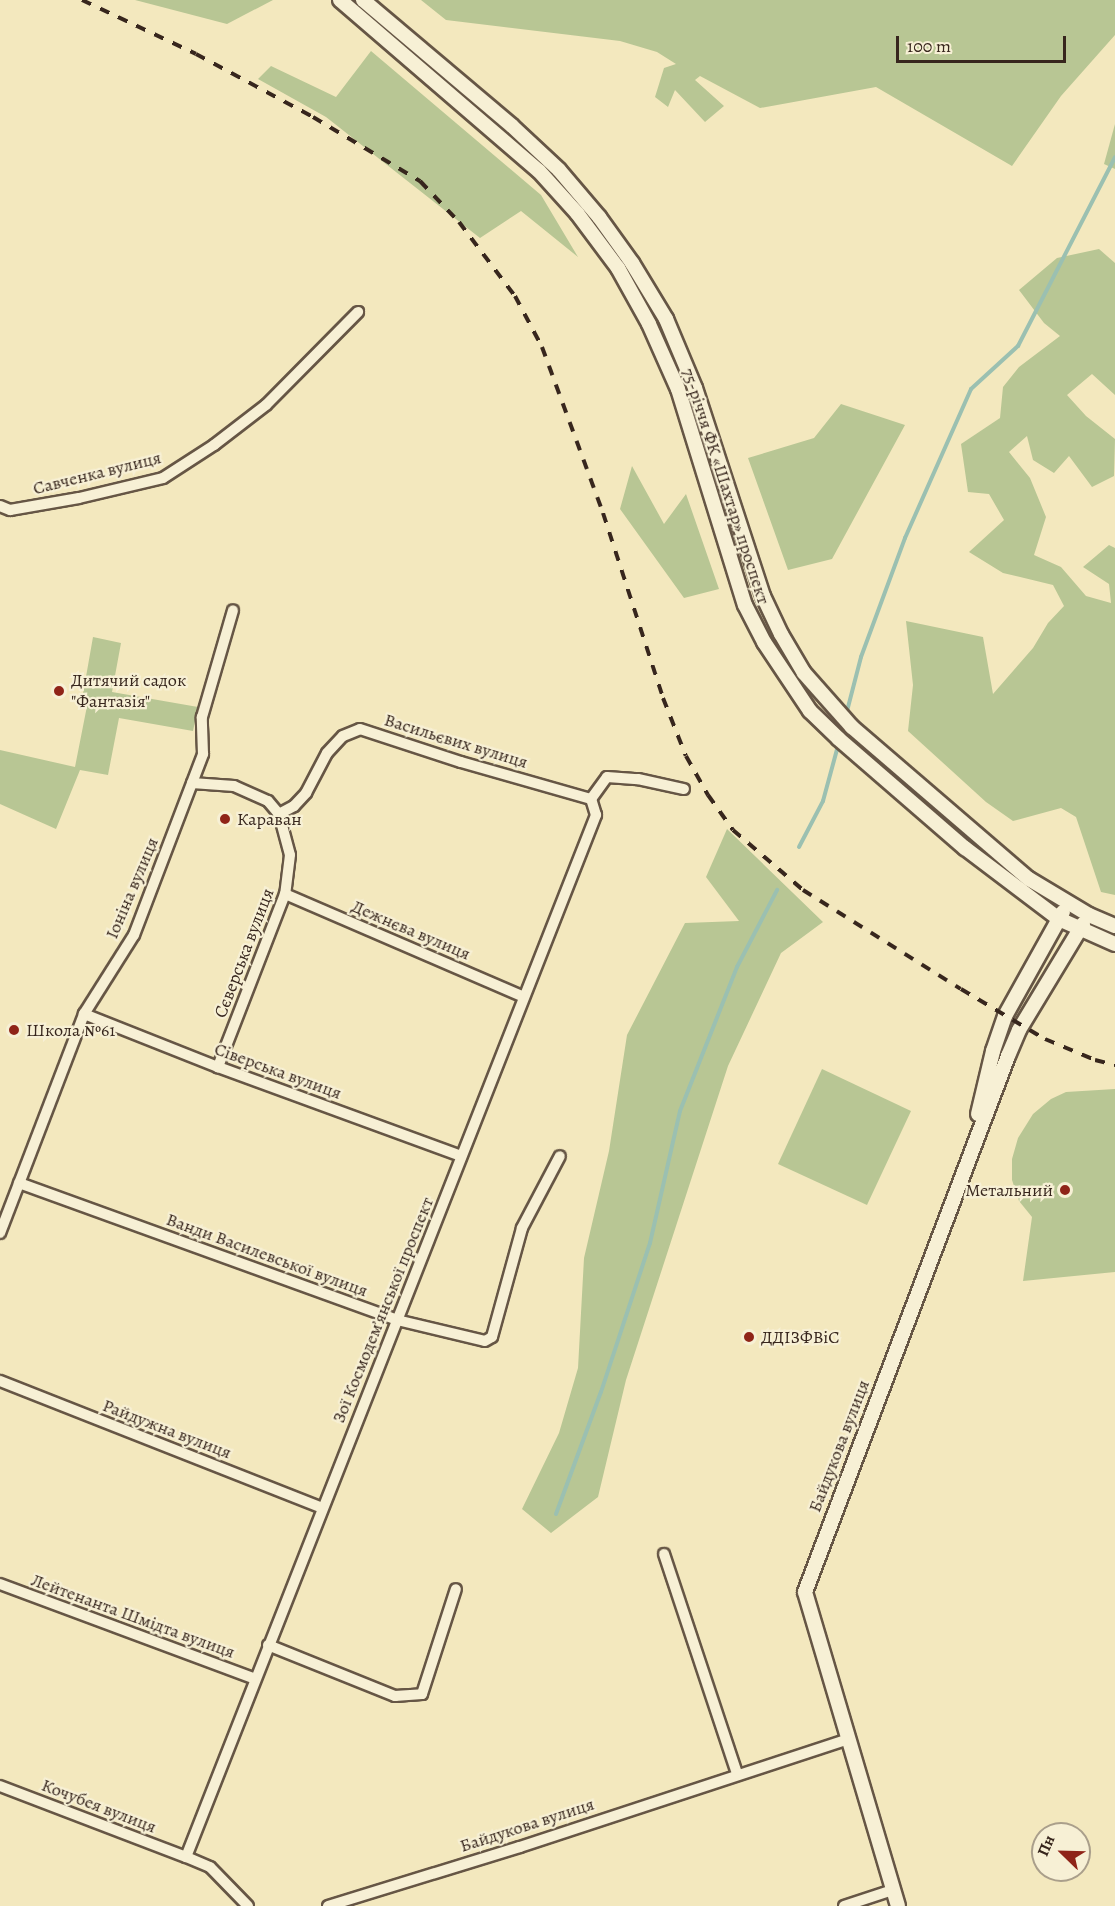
<!DOCTYPE html>
<meta charset="utf-8">
<style>
body{margin:0}
#map{position:relative;width:1115px;height:1906px;overflow:hidden;background:#f3e8be;font-family:Alegreya,serif}
div>[style]{position:absolute}
.green>*{inset:0;background:#b8c694}
.stream>*{height:4px;margin:-2px;padding:0 2px;transform-origin:2px;border-radius:2px;background:#9bc0b1}
.roads{filter:drop-shadow(2px 0 #665645) drop-shadow(-2px 0 #665645) drop-shadow(0 2px #665645) drop-shadow(0 -2px #665645)}
.street>*{height:10px;margin:-5px;padding:0 5px;transform-origin:5px;border-radius:5px;background:#f7f0d5}
.secondary>*{height:14px;margin:-7px;padding:0 7px;transform-origin:7px;border-radius:7px;background:#f7f0d5}
.rail>*{height:4px;margin-top:-2px;transform-origin:0;background:repeating-linear-gradient(90deg,#37261d 0 10px,transparent 0 20px)}
.dots>*{width:16px;height:16px;translate:-50% -50%;box-sizing:border-box;border:3px solid #f7f0d5;border-radius:50%}
span{translate:-50% -50%;white-space:nowrap;text-align:center;line-height:1.15;-webkit-text-stroke:4.5px #f7f0d5;paint-order:stroke}
.street-label{font-size:18px;color:#37261d}
.poi-label{font-size:18px;color:#37261d}
.left{translate:0 -50%;text-align:left}
.right{translate:-100% -50%;text-align:right}
.north{position:absolute;left:1031px;top:1822px;width:60px;height:60px;box-sizing:border-box;background:#f7f0d5;border:2px solid #aa9f8b;border-radius:50%;rotate:293deg;font-size:16px;font-weight:700;line-height:24px;text-align:center;color:#37261d}
.north::after{content:'';display:block;margin:auto;width:21px;height:27px;background:#8f2418;clip-path:polygon(50% 0,100% 100%,50% 72%,0 100%)}
.scale{position:absolute;left:896px;top:36px;width:170px;height:27px;box-sizing:border-box;border:3px solid #37261d;border-top:0;padding-left:8px;font-size:18px;line-height:21px;white-space:nowrap;color:#37261d;-webkit-text-stroke:4px #f7f0d5;paint-order:stroke}
</style>
<div id="map">
<div class="green">
<div style="clip-path:polygon(135px 0,273px 0,227px 24px)"></div>
<div style="clip-path:polygon(421px 0,1115px 0,1115px 35px,1061px 96px,1012px 166px,876px 87px,760px 108px,700px 76px,695px 80px,724px 106px,705px 122px,675px 90px,668px 107px,655px 97px,664px 68px,676px 64px,657px 52px,620px 41px,446px 20px)"></div>
<div style="clip-path:polygon(371px 51px,541px 195px,578px 257px,521px 211px,480px 238px,326px 117px,258px 79px,271px 66px,336px 97px)"></div>
<div style="clip-path:polygon(1115px 124px,1115px 169px,1104px 164px)"></div>
<div style="clip-path:polygon(1099px 249px,1115px 263px,1115px 395px,1092px 374px,1067px 395px,1086px 416px,1115px 439px,1114px 476px,1092px 487px,1069px 456px,1054px 473px,1033px 460px,1027px 436px,1009px 452px,1030px 478px,1046px 517px,1034px 555px,1061px 567px,1086px 596px,1111px 603px,1109px 584px,1083px 567px,1109px 545px,1115px 548px,1115px 895px,1101px 892px,1076px 817px,1061px 808px,1013px 821px,986px 802px,908px 731px,913px 685px,906px 621px,983px 637px,993px 694px,1033px 648px,1048px 623px,1064px 606px,1053px 585px,1003px 573px,969px 552px,1004px 520px,989px 494px,968px 492px,961px 444px,1000px 418px,1003px 387px,1019px 367px,1060px 336px,1044px 323px,1019px 290px,1057px 258px)"></div>
<div style="clip-path:polygon(841px 404px,905px 425px,832px 559px,788px 570px,748px 458px,814px 438px)"></div>
<div style="clip-path:polygon(632px 466px,664px 524px,686px 494px,719px 589px,684px 598px,620px 509px)"></div>
<div style="clip-path:polygon(93px 637px,121px 643px,112px 692px,198px 707px,193px 731px,119px 718px,108px 775px,80px 770px,56px 829px,0 804px,0 750px,75px 767px,87px 706px,81px 705px)"></div>
<div style="clip-path:polygon(727px 829px,823px 922px,781px 953px,728px 1066px,626px 1380px,598px 1497px,551px 1533px,522px 1509px,559px 1433px,578px 1368px,584px 1258px,609px 1151px,627px 1035px,685px 923px,739px 921px,706px 877px)"></div>
<div style="clip-path:polygon(822px 1069px,911px 1111px,867px 1205px,778px 1164px)"></div>
<div style="clip-path:polygon(1115px 1089px,1115px 1272px,1023px 1281px,1032px 1217px,1019px 1201px,1012px 1180px,1012px 1159px,1018px 1138px,1033px 1114px,1051px 1099px,1066px 1092px)"></div>
</div>
<div class="stream">
<div style="left:846px;top:715px;width:60px;rotate:-75.5deg"></div>
<div style="left:861px;top:657px;width:127px;rotate:-69.7deg"></div>
<div style="left:905px;top:538px;width:163px;rotate:-66.1deg"></div>
<div style="left:971px;top:389px;width:64px;rotate:-42.5deg"></div>
<div style="left:1018px;top:346px;width:212px;rotate:-62.8deg"></div>
<div style="left:799px;top:847px;width:52px;rotate:-62.4deg"></div>
<div style="left:823px;top:801px;width:61px;rotate:-74.8deg"></div>
<div style="left:556px;top:1514px;width:130px;rotate:-69.8deg"></div>
<div style="left:601px;top:1392px;width:157px;rotate:-71.8deg"></div>
<div style="left:650px;top:1243px;width:135px;rotate:-77.2deg"></div>
<div style="left:680px;top:1111px;width:155px;rotate:-68.4deg"></div>
<div style="left:737px;top:967px;width:87px;rotate:-62.5deg"></div>
</div>
<div class="roads">
<div class="street">
<div style="left:0;top:506px;width:11px;rotate:22deg"></div>
<div style="left:10px;top:510px;width:70px;rotate:-9.9deg"></div>
<div style="left:79px;top:498px;width:86px;rotate:-13.4deg"></div>
<div style="left:163px;top:478px;width:61px;rotate:-32.9deg"></div>
<div style="left:214px;top:445px;width:66px;rotate:-37.6deg"></div>
<div style="left:266px;top:405px;width:131px;rotate:-45.3deg"></div>
<div style="left:192px;top:783px;width:42px;rotate:4.1deg"></div>
<div style="left:234px;top:786px;width:37px;rotate:24deg"></div>
<div style="left:268px;top:801px;width:17px;rotate:50deg"></div>
<div style="left:279px;top:814px;width:42px;rotate:75deg"></div>
<div style="left:290px;top:855px;width:39px;rotate:97deg"></div>
<div style="left:285px;top:894px;width:186px;rotate:111.2deg"></div>
<div style="left:279px;top:814px;width:17px;rotate:-28deg"></div>
<div style="left:294px;top:806px;width:18px;rotate:-47deg"></div>
<div style="left:306px;top:793px;width:45px;rotate:-62.3deg"></div>
<div style="left:327px;top:753px;width:23px;rotate:-47deg"></div>
<div style="left:343px;top:736px;width:18px;rotate:-22deg"></div>
<div style="left:360px;top:729px;width:106px;rotate:18.1deg"></div>
<div style="left:461px;top:762px;width:135px;rotate:15.9deg"></div>
<div style="left:285px;top:894px;width:260px;rotate:23.3deg"></div>
<div style="left:84px;top:1014px;width:144px;rotate:21.6deg"></div>
<div style="left:218px;top:1067px;width:259px;rotate:20.1deg"></div>
<div style="left:19px;top:1183px;width:402px;rotate:19.9deg"></div>
<div style="left:397px;top:1320px;width:90px;rotate:13.4deg"></div>
<div style="left:485px;top:1341px;width:8px;rotate:-30deg"></div>
<div style="left:492px;top:1337px;width:113px;rotate:-74.6deg"></div>
<div style="left:522px;top:1228px;width:81px;rotate:-62.2deg"></div>
<div style="left:0;top:1233px;width:235px;rotate:-69deg"></div>
<div style="left:84px;top:1014px;width:93px;rotate:-57.7deg"></div>
<div style="left:134px;top:935px;width:194px;rotate:-69.1deg"></div>
<div style="left:203px;top:754px;width:37px;rotate:-92deg"></div>
<div style="left:202px;top:717px;width:111px;rotate:-73.8deg"></div>
<div style="left:0;top:1381px;width:346px;rotate:21.5deg"></div>
<div style="left:664px;top:1554px;width:232px;rotate:71.6deg"></div>
<div style="left:0;top:1584px;width:272px;rotate:20.4deg"></div>
<div style="left:268px;top:1645px;width:137px;rotate:21.9deg"></div>
<div style="left:395px;top:1696px;width:27px;rotate:-4deg"></div>
<div style="left:422px;top:1694px;width:110px;rotate:-72.1deg"></div>
<div style="left:0;top:1786px;width:199px;rotate:20.9deg"></div>
<div style="left:248px;top:1906px;width:54px;rotate:-134.3deg"></div>
<div style="left:210px;top:1867px;width:26px;rotate:-157deg"></div>
<div style="left:186px;top:1857px;width:1120px;rotate:-68.52deg"></div>
<div style="left:596px;top:815px;width:17px;rotate:-107deg"></div>
<div style="left:591px;top:799px;width:27px;rotate:-54deg"></div>
<div style="left:607px;top:777px;width:31px;rotate:4deg"></div>
<div style="left:638px;top:779px;width:47px;rotate:12.3deg"></div>
<div style="left:328px;top:1906px;width:201px;rotate:-17.1deg"></div>
<div style="left:520px;top:1847px;width:345px;rotate:-18.2deg"></div>
<div style="left:844px;top:1906px;width:52px;rotate:-18.1deg"></div>
</div>
<div class="secondary">
<div style="left:340px;top:0;width:262px;rotate:40.7deg"></div>
<div style="left:539px;top:171px;width:57px;rotate:47.9deg"></div>
<div style="left:577px;top:213px;width:69px;rotate:53.3deg"></div>
<div style="left:618px;top:268px;width:64px;rotate:61deg"></div>
<div style="left:649px;top:324px;width:71px;rotate:66deg"></div>
<div style="left:678px;top:389px;width:226px;rotate:72.8deg"></div>
<div style="left:745px;top:605px;width:42px;rotate:62.8deg"></div>
<div style="left:764px;top:642px;width:83px;rotate:56.3deg"></div>
<div style="left:810px;top:711px;width:40px;rotate:44deg"></div>
<div style="left:839px;top:739px;width:167px;rotate:40.9deg"></div>
<div style="left:965px;top:848px;width:118px;rotate:37.1deg"></div>
<div style="left:1059px;top:919px;width:61px;rotate:24.1deg"></div>
<div style="left:363px;top:0;width:195px;rotate:40.2deg"></div>
<div style="left:512px;top:126px;width:64px;rotate:43.1deg"></div>
<div style="left:559px;top:170px;width:62px;rotate:49.6deg"></div>
<div style="left:599px;top:217px;width:57px;rotate:54.3deg"></div>
<div style="left:632px;top:263px;width:66px;rotate:58.7deg"></div>
<div style="left:666px;top:319px;width:75px;rotate:67.2deg"></div>
<div style="left:695px;top:388px;width:219px;rotate:71.9deg"></div>
<div style="left:763px;top:596px;width:42px;rotate:64.7deg"></div>
<div style="left:781px;top:634px;width:45px;rotate:59.5deg"></div>
<div style="left:804px;top:673px;width:72px;rotate:48.4deg"></div>
<div style="left:852px;top:727px;width:233px;rotate:40.7deg"></div>
<div style="left:1029px;top:879px;width:70px;rotate:31deg"></div>
<div style="left:1089px;top:915px;width:28px;rotate:23deg"></div>
<div style="left:978px;top:1114px;width:65px;rotate:-76.6deg"></div>
<div style="left:993px;top:1051px;width:37px;rotate:-71deg"></div>
<div style="left:1005px;top:1016px;width:119px;rotate:-60.9deg"></div>
<div style="left:898px;top:1906px;width:327px;rotate:-106.5deg"></div>
<div style="left:805px;top:1592px;width:573px;rotate:-69.26deg"></div>
<div style="left:1008px;top:1056px;width:28px;rotate:-67deg"></div>
<div style="left:1019px;top:1030px;width:124px;rotate:-58.9deg"></div>
</div>
</div>
<div class="rail">
<div style="left:82px;top:0;width:126px;rotate:25.3deg"></div>
<div style="left:196px;top:54px;width:133px;rotate:28.3deg"></div>
<div style="left:313px;top:117px;width:125px;rotate:30.9deg"></div>
<div style="left:420px;top:181px;width:57px;rotate:46.4deg"></div>
<div style="left:459px;top:222px;width:93px;rotate:52.9deg"></div>
<div style="left:515px;top:296px;width:58px;rotate:62.1deg"></div>
<div style="left:542px;top:347px;width:177px;rotate:69.8deg"></div>
<div style="left:603px;top:513px;width:194px;rotate:72deg"></div>
<div style="left:663px;top:698px;width:62px;rotate:68.4deg"></div>
<div style="left:686px;top:756px;width:45px;rotate:60.6deg"></div>
<div style="left:708px;top:795px;width:43px;rotate:54.5deg"></div>
<div style="left:733px;top:830px;width:92px;rotate:40.6deg"></div>
<div style="left:803px;top:890px;width:186px;rotate:32.1deg"></div>
<div style="left:961px;top:989px;width:98px;rotate:30.8deg"></div>
<div style="left:1045px;top:1039px;width:54px;rotate:22.8deg"></div>
<div style="left:1095px;top:1060px;width:21px;rotate:14deg"></div>
</div>
<div class="dots">
<div style="left:59px;top:691px;background:#8f2418"></div>
<div style="left:225px;top:819px;background:#8f2418"></div>
<div style="left:14px;top:1030px;background:#8f2418"></div>
<div style="left:1065px;top:1190px;background:#8f2418"></div>
<div style="left:749px;top:1337px;background:#8f2418"></div>
</div>
<div class="street-label">
<span style="left:97px;top:473px;rotate:-14deg">Савченка вулиця</span>
<span style="left:726px;top:486px;rotate:72deg">75-річчя ФК «Шахтар» проспект</span>
<span style="left:456px;top:741px;rotate:17deg">Васильєвих вулиця</span>
<span style="left:132px;top:888px;rotate:-67deg">Іоніна вулиця</span>
<span style="left:411px;top:930px;rotate:23deg">Дежнєва вулиця</span>
<span style="left:244px;top:953px;rotate:-69deg">Сєверська вулиця</span>
<span style="left:278px;top:1071px;rotate:20deg">Сіверська вулиця</span>
<span style="left:267px;top:1255px;rotate:20deg">Ванди Василевської вулиця</span>
<span style="left:383px;top:1310px;rotate:-68deg">Зої Космодем’янської проспект</span>
<span style="left:167px;top:1429px;rotate:21deg">Райдужна вулиця</span>
<span style="left:839px;top:1446px;rotate:-69deg">Байдукова вулиця</span>
<span style="left:133px;top:1616px;rotate:20deg">Лейтенанта Шмідта вулиця</span>
<span style="left:99px;top:1806px;rotate:21deg">Кочубея вулиця</span>
<span style="left:527px;top:1825px;rotate:-18deg">Байдукова вулиця</span>
</div>
<div class="poi-label">
<span class="left" style="left:71px;top:691px">Дитячий садок<br>"Фантазія"</span>
<span class="left" style="left:237px;top:819px">Караван</span>
<span class="left" style="left:26px;top:1030px">Школа №61</span>
<span class="right" style="left:1053px;top:1190px">Метальний</span>
<span class="left" style="left:761px;top:1337px">ДДІЗФВіС</span>
</div>
<div class="north">Пн</div>
<div class="scale">100 m</div>
</div>
